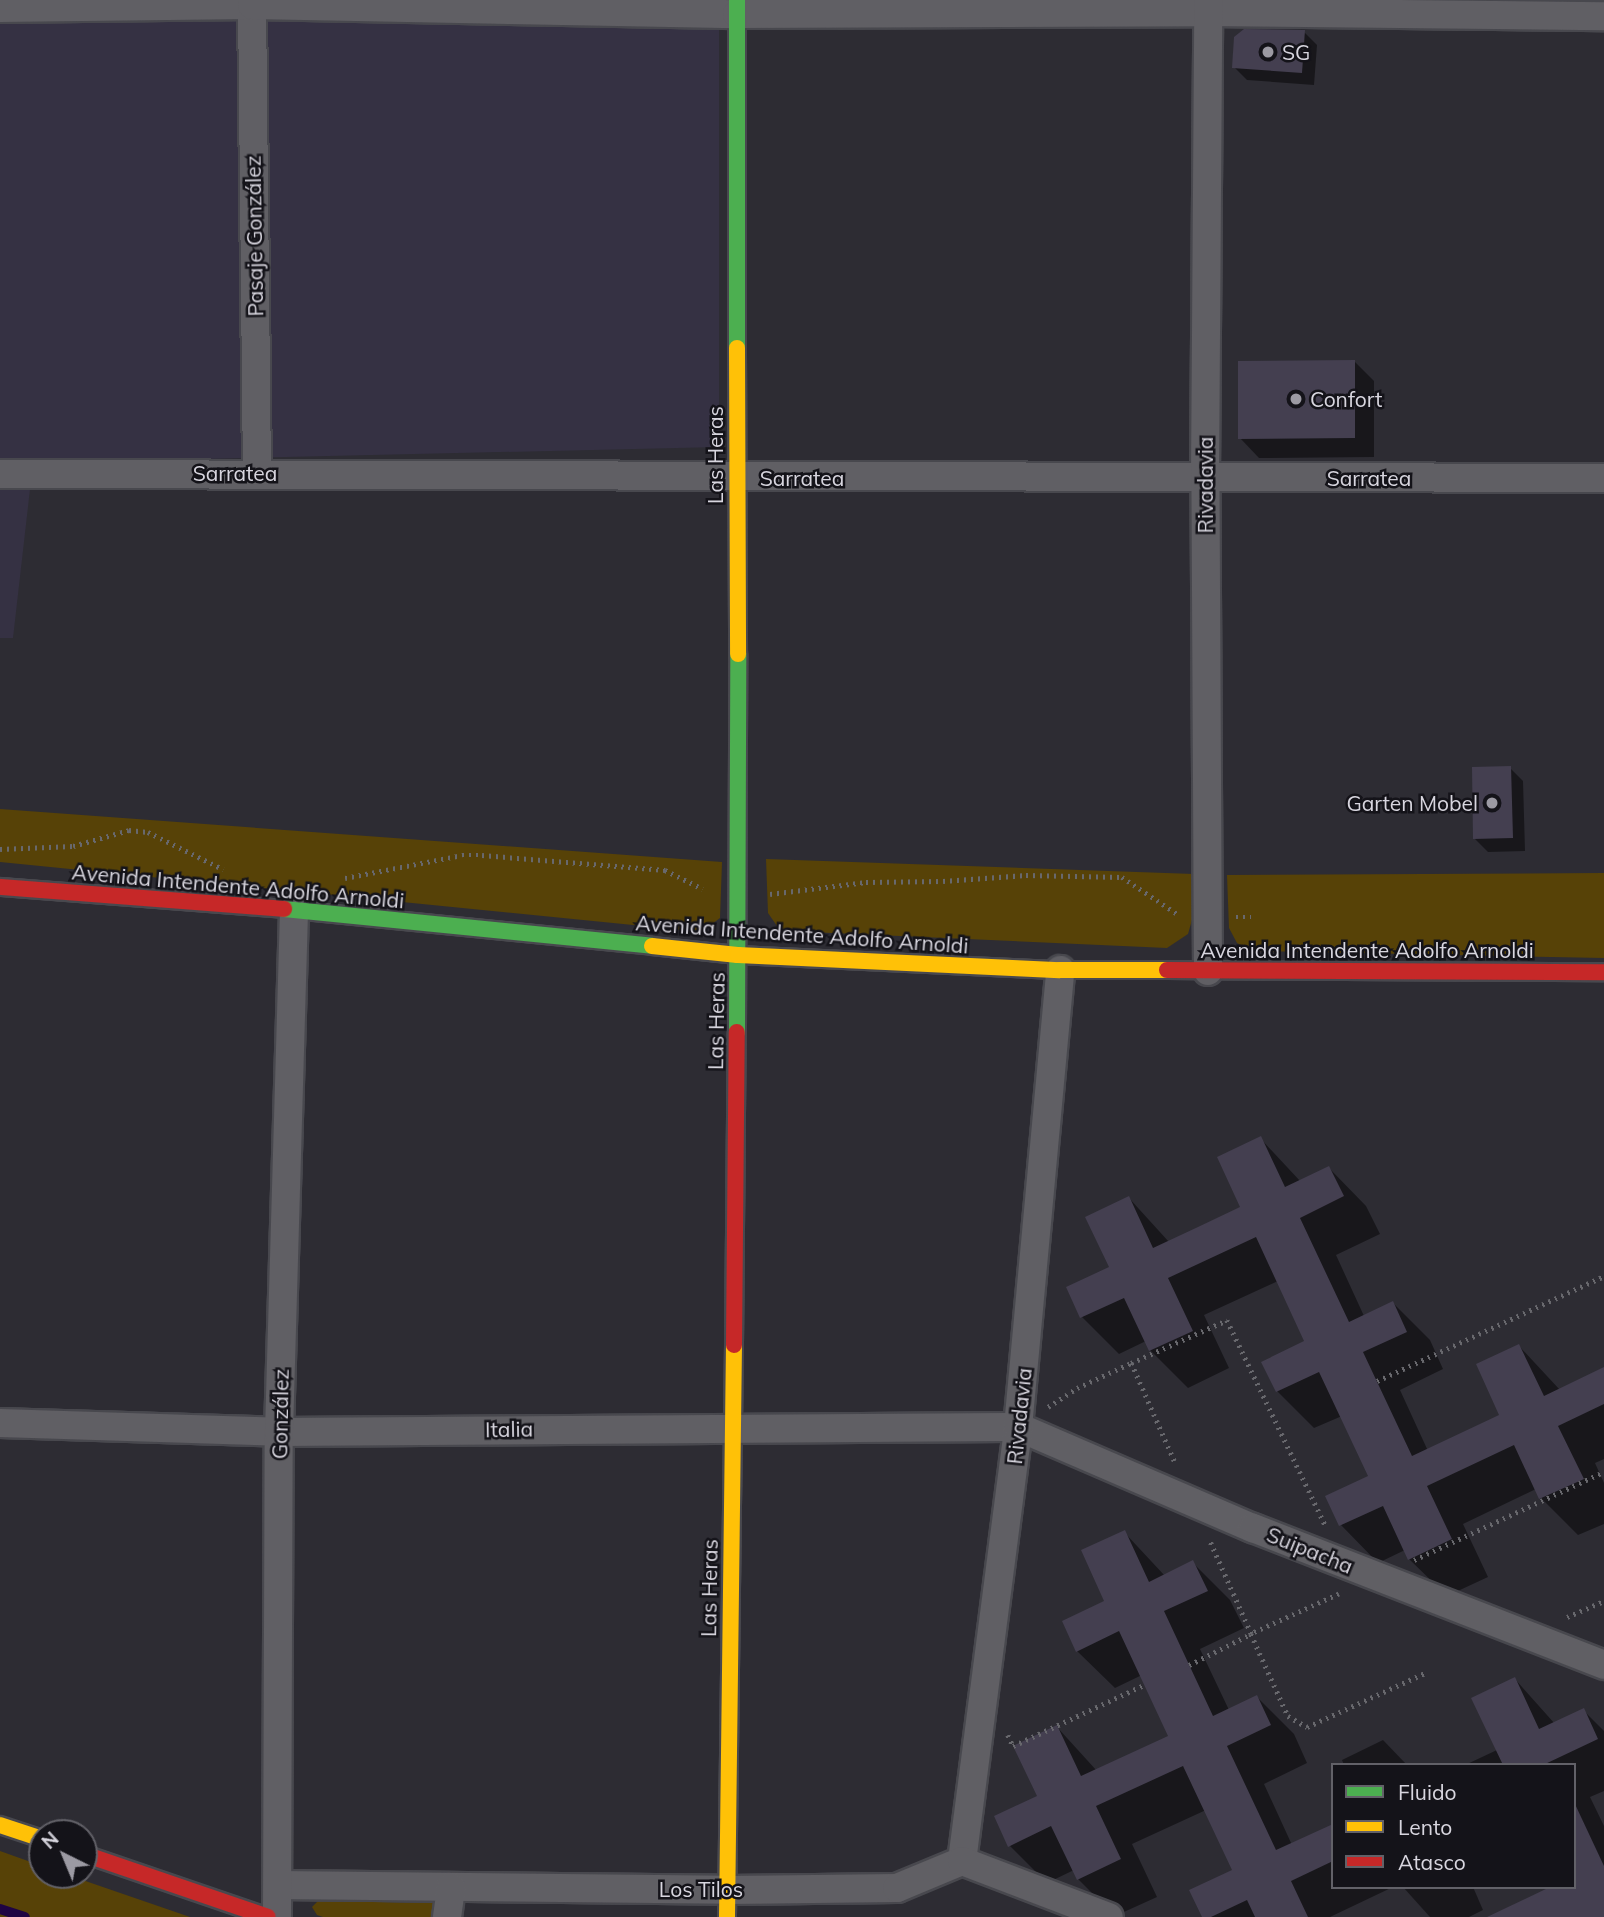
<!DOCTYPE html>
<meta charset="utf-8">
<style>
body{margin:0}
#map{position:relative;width:1604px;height:1917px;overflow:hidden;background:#2d2c33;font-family:Mulish,sans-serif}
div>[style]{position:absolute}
.built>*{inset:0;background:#353143}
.green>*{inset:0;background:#574207}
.shadow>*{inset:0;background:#0007}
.stream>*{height:10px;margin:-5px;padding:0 5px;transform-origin:5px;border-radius:5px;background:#1f0443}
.building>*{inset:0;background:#443f50}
.path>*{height:4.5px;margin-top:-2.25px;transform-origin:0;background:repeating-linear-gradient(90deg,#68686d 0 2px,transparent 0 7px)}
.roads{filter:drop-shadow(2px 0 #48484e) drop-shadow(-2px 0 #48484e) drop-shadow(0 2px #48484e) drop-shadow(0 -2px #48484e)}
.street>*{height:28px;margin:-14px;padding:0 14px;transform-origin:14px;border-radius:14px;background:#605f64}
.fast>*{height:16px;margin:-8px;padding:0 8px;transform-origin:8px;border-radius:8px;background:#4caf50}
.slow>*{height:16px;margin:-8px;padding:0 8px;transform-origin:8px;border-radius:8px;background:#ffc107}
.jam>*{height:16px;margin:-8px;padding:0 8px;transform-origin:8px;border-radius:8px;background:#c62828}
.dots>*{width:19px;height:19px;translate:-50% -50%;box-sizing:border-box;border:4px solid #141319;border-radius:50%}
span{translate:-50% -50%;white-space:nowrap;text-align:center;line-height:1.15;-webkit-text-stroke:5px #141319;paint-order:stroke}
.poi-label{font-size:21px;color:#d8d6df}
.left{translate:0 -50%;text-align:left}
.right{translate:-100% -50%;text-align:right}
.street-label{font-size:21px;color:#d8d6df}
.legend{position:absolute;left:1331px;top:1763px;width:245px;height:126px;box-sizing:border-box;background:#141319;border:2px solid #626168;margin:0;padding:9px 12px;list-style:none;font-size:21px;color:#d8d6df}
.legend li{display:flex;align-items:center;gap:14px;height:35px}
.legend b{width:35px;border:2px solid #626168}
.north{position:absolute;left:28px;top:1819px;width:70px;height:70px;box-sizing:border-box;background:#141319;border:2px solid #626168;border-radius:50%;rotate:317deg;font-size:19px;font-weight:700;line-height:28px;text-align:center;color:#d8d6df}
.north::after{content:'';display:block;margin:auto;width:24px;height:32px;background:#9c9aa3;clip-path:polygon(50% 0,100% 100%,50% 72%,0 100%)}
</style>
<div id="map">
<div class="built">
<div style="clip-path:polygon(0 0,719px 0,719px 447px,33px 463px,13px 638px,0 638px)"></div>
</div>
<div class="green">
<div style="clip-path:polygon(0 809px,722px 862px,720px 918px,708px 927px,693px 931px,0 862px)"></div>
<div style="clip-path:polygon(766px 859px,1194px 874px,1194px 913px,1188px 934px,1167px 948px,787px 931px,777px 926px,768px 913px)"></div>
<div style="clip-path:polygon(1604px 873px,1604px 958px,1252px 951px,1237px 943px,1229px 928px,1227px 875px)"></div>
<div style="clip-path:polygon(0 1851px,42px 1866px,42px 1875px,68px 1875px,190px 1917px,0 1917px)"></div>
<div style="clip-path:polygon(318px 1901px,442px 1903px,440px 1917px,323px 1917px,317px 1915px,312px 1907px)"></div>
</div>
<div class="shadow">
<div style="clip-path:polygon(1304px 32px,1317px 45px,1314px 85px,1247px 80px,1234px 67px)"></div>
<div style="clip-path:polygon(1354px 361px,1374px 381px,1374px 457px,1259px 458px,1240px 438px)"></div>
<div style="clip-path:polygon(1510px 768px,1523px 781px,1525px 851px,1488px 852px,1475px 839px)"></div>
<div style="clip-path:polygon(1260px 1138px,1301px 1182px,1329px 1168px,1366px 1206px,1380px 1234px,1336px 1255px,1364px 1316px,1393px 1303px,1430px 1340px,1443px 1369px,1400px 1390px,1428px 1451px,1502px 1416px,1519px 1346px,1560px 1390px,1604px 1369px,1604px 1459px,1595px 1463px,1604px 1483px,1604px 1524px,1578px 1535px,1541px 1498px,1536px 1489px,1463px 1524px,1488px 1577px,1447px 1596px,1409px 1559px,1405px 1550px,1378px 1563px,1341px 1525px,1370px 1477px,1342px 1416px,1314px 1428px,1277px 1391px,1306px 1342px,1278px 1281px,1204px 1315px,1229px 1368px,1188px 1388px,1150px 1350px,1146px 1341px,1119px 1354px,1082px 1317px,1111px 1268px,1129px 1198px,1169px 1242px,1243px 1208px)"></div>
<div style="clip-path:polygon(1124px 1532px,1165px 1576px,1193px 1563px,1230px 1600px,1244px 1628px,1200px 1649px,1229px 1710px,1257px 1697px,1294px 1734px,1307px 1763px,1264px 1784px,1292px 1845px,1333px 1826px,1333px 1887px,1393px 1887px,1330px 1917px,1204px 1917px,1234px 1871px,1206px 1810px,1132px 1844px,1157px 1897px,1115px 1916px,1078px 1879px,1074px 1870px,1047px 1883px,1010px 1846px,1039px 1797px,1057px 1727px,1097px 1771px,1170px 1736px,1142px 1675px,1115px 1688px,1077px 1651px,1107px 1602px)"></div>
<div style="clip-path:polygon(1515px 1679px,1555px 1724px,1583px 1710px,1604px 1731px,1604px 1791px,1590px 1797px,1604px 1826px,1604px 1917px,1524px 1917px,1574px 1887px,1574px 1765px,1465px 1765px,1497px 1750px)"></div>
<div style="clip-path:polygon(1383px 1740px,1407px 1765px,1344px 1765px,1342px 1760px)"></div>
<div style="clip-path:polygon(1403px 1887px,1473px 1887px,1483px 1910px,1469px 1917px,1430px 1917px)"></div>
</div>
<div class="stream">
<div style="left:0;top:1909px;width:26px;rotate:18deg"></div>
</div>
<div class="building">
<div style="clip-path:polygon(1244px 29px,1305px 30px,1302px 73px,1232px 68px,1234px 37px)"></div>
<div style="clip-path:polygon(1355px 360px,1355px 438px,1238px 439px,1238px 361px)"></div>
<div style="clip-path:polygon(1511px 766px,1513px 838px,1473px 839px,1472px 767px)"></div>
<div style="clip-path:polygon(1261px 1136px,1285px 1187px,1329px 1166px,1344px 1196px,1300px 1218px,1349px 1322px,1393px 1301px,1407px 1332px,1363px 1352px,1412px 1456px,1499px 1415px,1476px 1364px,1519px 1344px,1544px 1396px,1604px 1367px,1604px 1404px,1558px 1426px,1584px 1479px,1539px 1499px,1514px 1445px,1427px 1486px,1452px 1539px,1408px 1560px,1383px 1506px,1339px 1526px,1325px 1496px,1368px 1476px,1319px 1372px,1276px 1392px,1261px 1362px,1304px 1341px,1256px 1237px,1168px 1278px,1193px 1331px,1149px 1351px,1124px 1298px,1080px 1318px,1066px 1287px,1109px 1267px,1085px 1217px,1129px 1196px,1153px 1248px,1198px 1227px,1240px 1207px,1217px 1157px)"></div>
<div style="clip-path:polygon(1125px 1530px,1149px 1582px,1193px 1560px,1208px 1591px,1164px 1611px,1213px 1716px,1257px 1695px,1271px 1725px,1227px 1746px,1276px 1850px,1333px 1824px,1333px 1861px,1291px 1881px,1308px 1917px,1255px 1917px,1247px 1900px,1211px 1917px,1202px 1917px,1189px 1890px,1232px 1870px,1183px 1766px,1096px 1806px,1121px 1859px,1077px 1880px,1051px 1826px,1008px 1847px,994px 1816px,1037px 1796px,1013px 1746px,1057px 1725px,1081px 1776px,1168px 1736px,1119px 1631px,1076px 1652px,1062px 1621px,1104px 1601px,1081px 1550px)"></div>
<div style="clip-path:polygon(1515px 1677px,1539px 1729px,1584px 1708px,1598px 1739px,1543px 1765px,1503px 1765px,1471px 1698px)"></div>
<div style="clip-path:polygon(1574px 1802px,1604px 1866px,1604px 1917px,1487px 1917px,1550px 1887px,1574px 1887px)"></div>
</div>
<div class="path">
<div style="left:0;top:849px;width:73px;rotate:-2.4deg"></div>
<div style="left:73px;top:846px;width:58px;rotate:-15.9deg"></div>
<div style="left:129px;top:830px;width:19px;rotate:6deg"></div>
<div style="left:148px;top:832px;width:84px;rotate:26.3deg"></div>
<div style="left:345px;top:878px;width:119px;rotate:-11.1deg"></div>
<div style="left:462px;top:855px;width:20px"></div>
<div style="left:482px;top:855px;width:184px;rotate:4.7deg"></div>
<div style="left:665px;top:870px;width:42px;rotate:26.6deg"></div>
<div style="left:770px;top:894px;width:97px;rotate:-7.1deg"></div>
<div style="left:866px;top:882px;width:77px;rotate:-0.7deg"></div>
<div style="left:943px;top:881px;width:83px;rotate:-4.1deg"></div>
<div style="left:1026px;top:875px;width:96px;rotate:1.2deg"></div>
<div style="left:1122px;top:877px;width:69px;rotate:33.7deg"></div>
<div style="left:1236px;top:917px;width:15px"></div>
<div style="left:1377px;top:1381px;width:250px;rotate:-24.8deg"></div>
<div style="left:1048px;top:1407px;width:35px;rotate:-33deg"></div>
<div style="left:1077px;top:1388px;width:60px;rotate:-24.8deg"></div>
<div style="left:1174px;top:1461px;width:107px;rotate:-113.7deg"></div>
<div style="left:1131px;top:1363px;width:105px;rotate:-24.1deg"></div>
<div style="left:1227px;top:1320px;width:227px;rotate:64.4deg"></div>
<div style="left:1414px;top:1560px;width:209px;rotate:-24.9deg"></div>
<div style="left:1339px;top:1594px;width:97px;rotate:155.6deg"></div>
<div style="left:1251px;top:1634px;width:90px;rotate:65.7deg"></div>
<div style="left:1288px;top:1716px;width:22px;rotate:30deg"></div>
<div style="left:1307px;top:1727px;width:130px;rotate:-24.6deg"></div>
<div style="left:1567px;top:1617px;width:40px;rotate:-23.4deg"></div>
<div style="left:1189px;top:1665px;width:69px;rotate:-26.6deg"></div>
<div style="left:1251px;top:1634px;width:101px;rotate:-114deg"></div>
<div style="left:1008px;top:1735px;width:12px;rotate:66deg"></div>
<div style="left:1013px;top:1746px;width:145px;rotate:-25deg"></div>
</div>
<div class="roads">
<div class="street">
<div style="left:252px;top:0;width:472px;rotate:89.4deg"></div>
<div style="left:0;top:8px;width:252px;rotate:-0.7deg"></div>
<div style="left:252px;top:5px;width:485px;rotate:1.1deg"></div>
<div style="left:737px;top:14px;width:471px;rotate:-0.2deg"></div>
<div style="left:1208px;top:12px;width:396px;rotate:0.6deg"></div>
<div style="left:0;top:474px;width:1604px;rotate:0.14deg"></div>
<div style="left:1208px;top:971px;width:493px;rotate:-90.3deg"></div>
<div style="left:1205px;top:478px;width:478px;rotate:-89.6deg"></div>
<div style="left:0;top:1423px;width:279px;rotate:1.8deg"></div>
<div style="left:279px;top:1432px;width:739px;rotate:-0.39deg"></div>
<div style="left:1018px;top:1427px;width:256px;rotate:23.3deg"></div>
<div style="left:1253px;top:1528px;width:377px;rotate:21.3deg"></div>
<div style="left:962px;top:1861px;width:438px;rotate:-82.6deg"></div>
<div style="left:1018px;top:1427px;width:459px;rotate:-84.7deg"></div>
<div style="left:278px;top:1885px;width:449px;rotate:0.6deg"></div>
<div style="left:727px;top:1890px;width:170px;rotate:-0.7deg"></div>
<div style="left:897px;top:1888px;width:70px;rotate:-22.6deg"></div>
<div style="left:962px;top:1861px;width:157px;rotate:20.9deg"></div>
<div style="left:277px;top:1917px;width:485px;rotate:-89.8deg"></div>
<div style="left:279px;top:1432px;width:522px;rotate:-88.35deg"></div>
<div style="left:447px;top:1917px;width:30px;rotate:-82deg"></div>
</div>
<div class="fast">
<div style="left:737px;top:0;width:348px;rotate:90deg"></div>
<div style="left:284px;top:909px;width:370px;rotate:5.7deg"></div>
<div style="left:737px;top:1032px;width:378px;rotate:-89.8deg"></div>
</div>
<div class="slow">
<div style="left:737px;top:348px;width:306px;rotate:89.8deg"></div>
<div style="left:652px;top:946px;width:86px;rotate:6deg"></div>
<div style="left:738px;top:955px;width:322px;rotate:2.7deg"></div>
<div style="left:1060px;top:970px;width:107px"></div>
<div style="left:0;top:1825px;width:44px;rotate:18.4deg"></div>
<div style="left:727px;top:1917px;width:572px;rotate:-89.3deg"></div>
</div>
<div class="jam">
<div style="left:0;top:887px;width:285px;rotate:4.4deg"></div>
<div style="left:1167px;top:970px;width:437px;rotate:0.3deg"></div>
<div style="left:734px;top:1345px;width:313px;rotate:-89.5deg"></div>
<div style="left:84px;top:1854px;width:194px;rotate:18.9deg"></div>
</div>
</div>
<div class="dots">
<div style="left:1268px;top:52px;background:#9c9aa3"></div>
<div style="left:1296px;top:399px;background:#9c9aa3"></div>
<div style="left:1492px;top:803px;background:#9c9aa3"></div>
</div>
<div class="poi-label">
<span class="left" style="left:1282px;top:52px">SG</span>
<span class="left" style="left:1310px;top:399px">Confort</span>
<span class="right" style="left:1478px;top:803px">Garten Mobel</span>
</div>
<div class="street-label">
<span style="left:254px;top:236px;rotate:-91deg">Pasaje González</span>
<span style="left:715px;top:455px;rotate:-90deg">Las Heras</span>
<span style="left:235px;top:473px">Sarratea</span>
<span style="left:802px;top:478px">Sarratea</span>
<span style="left:1369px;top:478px">Sarratea</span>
<span style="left:1205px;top:485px;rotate:-90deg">Rivadavia</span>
<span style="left:238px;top:886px;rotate:5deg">Avenida Intendente Adolfo Arnoldi</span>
<span style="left:802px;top:934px;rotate:4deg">Avenida Intendente Adolfo Arnoldi</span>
<span style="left:1367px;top:950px">Avenida Intendente Adolfo Arnoldi</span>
<span style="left:716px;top:1021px;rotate:-89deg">Las Heras</span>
<span style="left:280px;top:1414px;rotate:-89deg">González</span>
<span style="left:1019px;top:1416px;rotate:-84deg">Rivadavia</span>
<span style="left:509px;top:1429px;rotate:-1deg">Italia</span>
<span style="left:1310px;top:1550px;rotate:22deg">Suipacha</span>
<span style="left:709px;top:1588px;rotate:-89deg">Las Heras</span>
<span style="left:701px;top:1889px">Los Tilos</span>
</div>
<ul class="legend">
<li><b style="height:9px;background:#4caf50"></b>Fluido</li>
<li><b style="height:9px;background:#ffc107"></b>Lento</li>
<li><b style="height:9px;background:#c62828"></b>Atasco</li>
</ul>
<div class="north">N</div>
</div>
